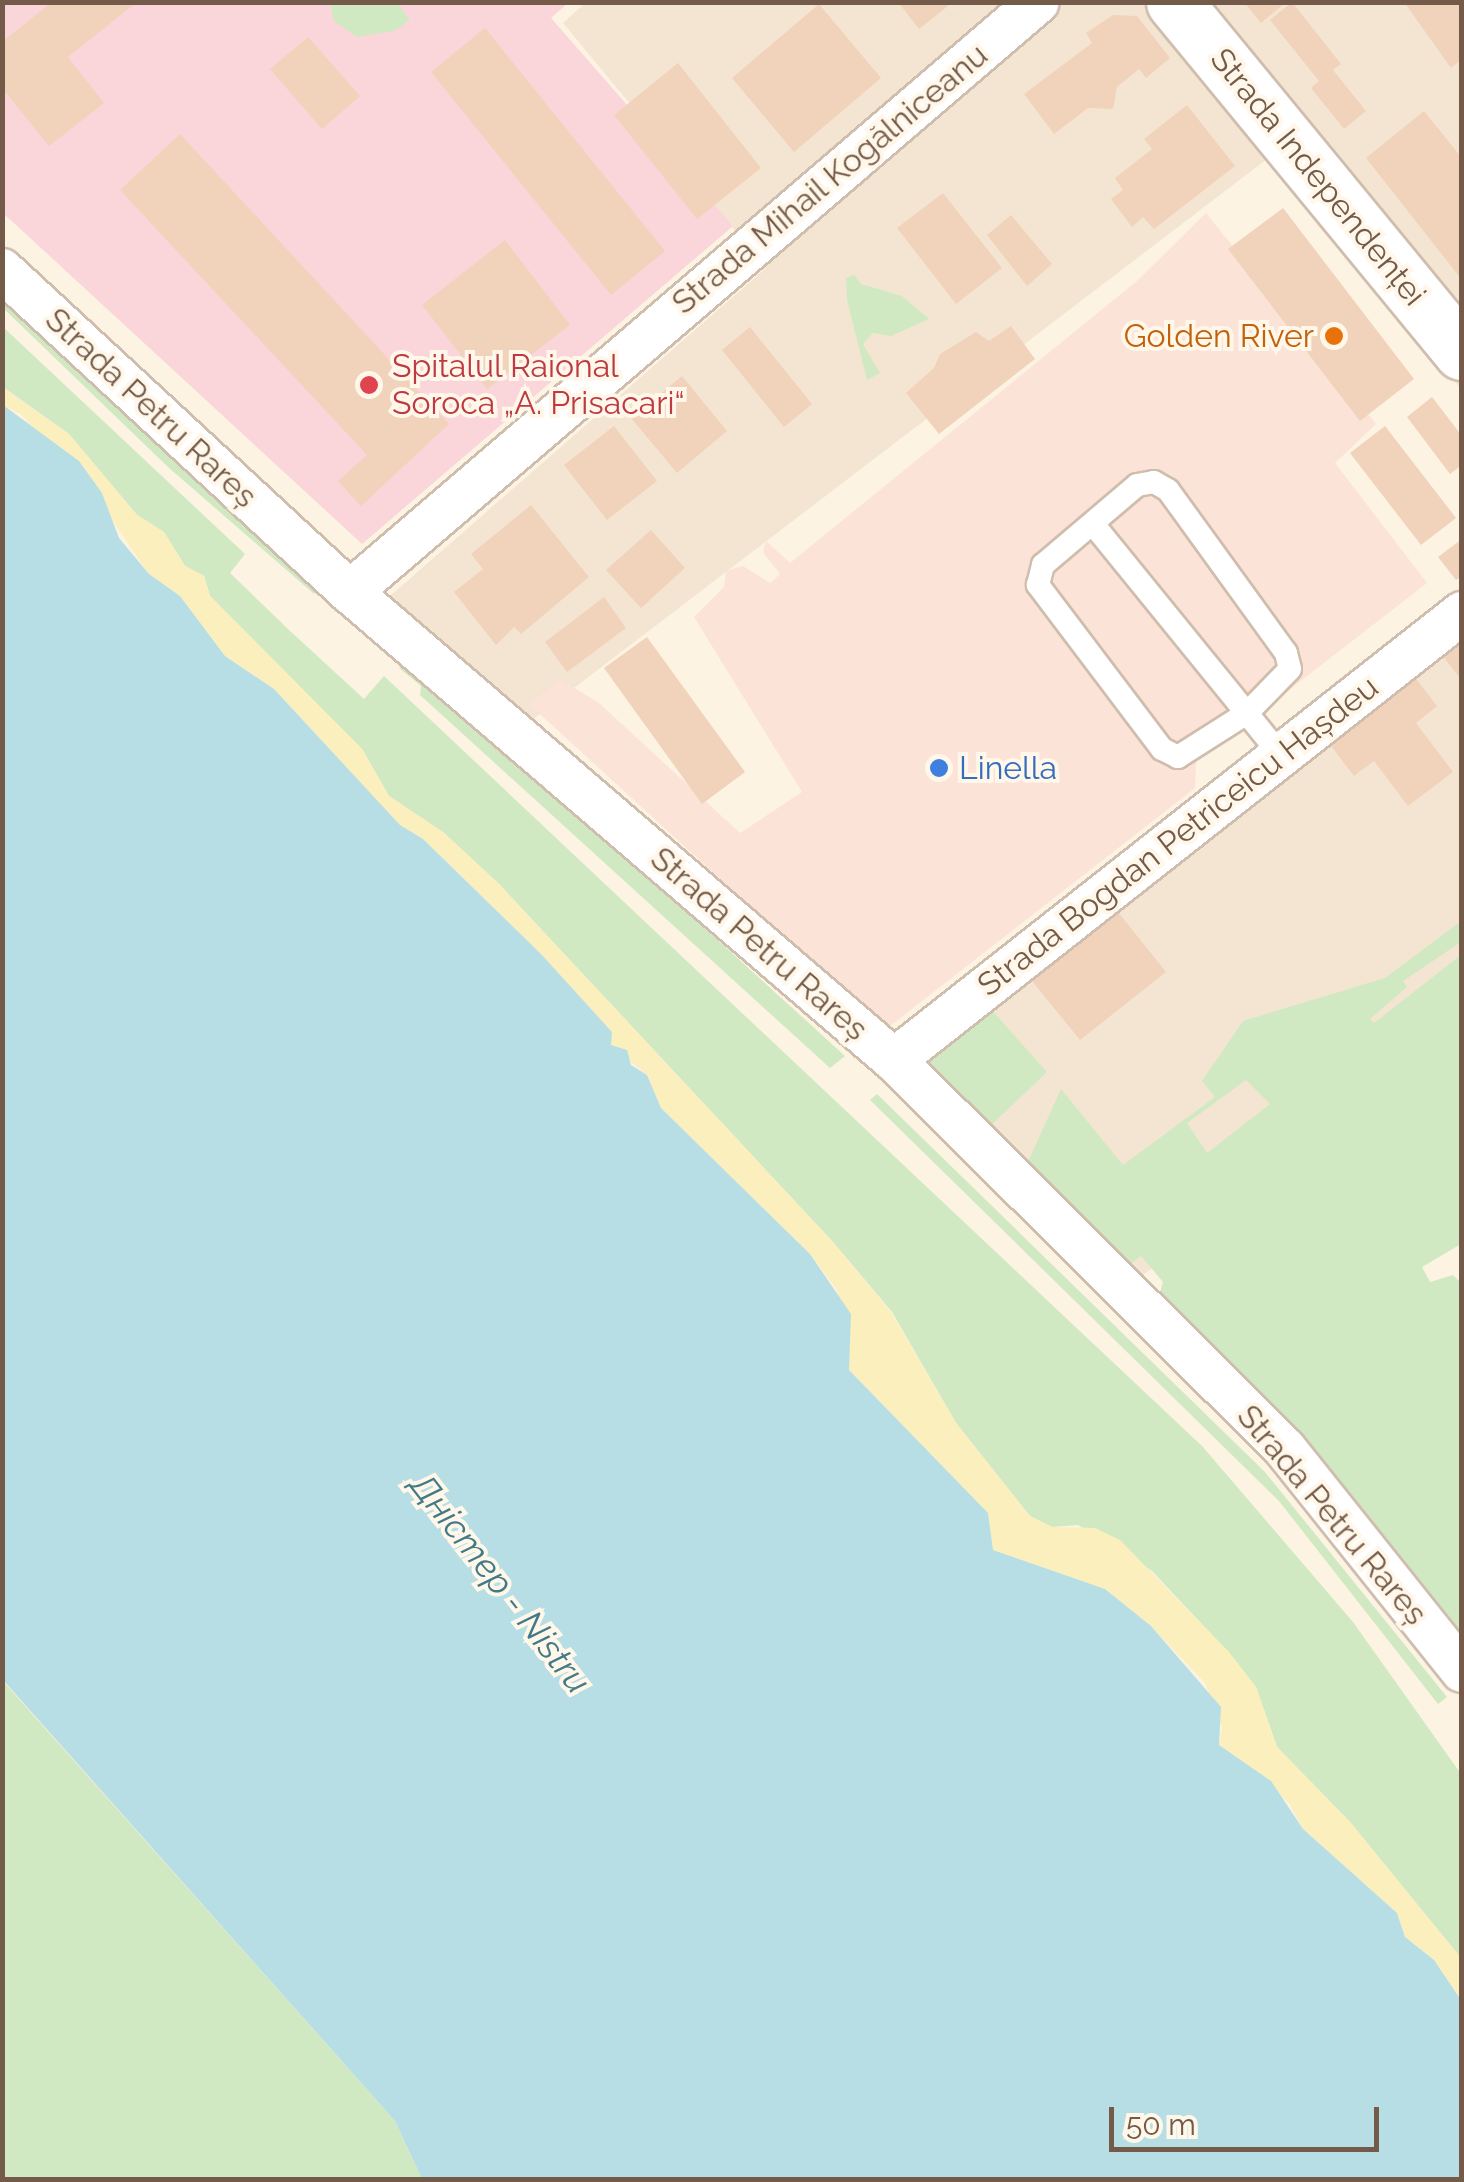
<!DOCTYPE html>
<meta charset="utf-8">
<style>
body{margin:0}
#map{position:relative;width:1464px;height:2182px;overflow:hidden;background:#fcf3e3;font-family:Raleway,sans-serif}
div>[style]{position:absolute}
.residential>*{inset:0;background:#f4e5d2}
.commercial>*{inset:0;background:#fce3d7}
.medical>*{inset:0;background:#fad6da}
.green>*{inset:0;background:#d1e9c2}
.sand>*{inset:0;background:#fbefbe}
.water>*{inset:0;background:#b8dee5}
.building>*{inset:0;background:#f1d2bb}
.roads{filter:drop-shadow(2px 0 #cfbdad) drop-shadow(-2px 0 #cfbdad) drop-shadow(0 2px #cfbdad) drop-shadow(0 -2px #cfbdad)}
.service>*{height:22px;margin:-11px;padding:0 11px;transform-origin:11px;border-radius:11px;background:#fff}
.minor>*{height:42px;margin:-21px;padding:0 21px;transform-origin:21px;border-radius:21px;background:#fff}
.secondary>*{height:55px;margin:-27.5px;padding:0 27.5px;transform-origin:27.5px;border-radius:27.5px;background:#fff}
.dots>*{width:28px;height:28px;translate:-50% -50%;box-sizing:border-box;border:5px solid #fff7e9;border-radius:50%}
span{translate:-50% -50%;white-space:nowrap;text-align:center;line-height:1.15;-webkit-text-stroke:8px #fff7e9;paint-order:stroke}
.street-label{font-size:32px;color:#745a49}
.food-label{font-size:32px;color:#c56008}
.right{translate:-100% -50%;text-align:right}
.health-label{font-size:32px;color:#be3a42}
.left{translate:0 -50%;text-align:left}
.shop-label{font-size:32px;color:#366cbe}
.water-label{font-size:35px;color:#437a87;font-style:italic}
.frame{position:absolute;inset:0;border:5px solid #745a49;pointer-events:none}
.scale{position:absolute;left:1109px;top:2107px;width:270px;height:45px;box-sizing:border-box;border:5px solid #745a49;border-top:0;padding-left:12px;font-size:30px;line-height:35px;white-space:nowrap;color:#745a49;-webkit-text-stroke:8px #fff7e9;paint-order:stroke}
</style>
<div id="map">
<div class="residential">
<div style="clip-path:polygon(585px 3px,1461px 3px,1461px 389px,1271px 156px,532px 720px,390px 596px,766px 268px,563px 23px)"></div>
<div style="clip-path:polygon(1461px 634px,1461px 1014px,1136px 1281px,917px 1060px)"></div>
</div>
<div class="commercial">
<div style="clip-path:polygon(1206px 213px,1376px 424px,1335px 463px,1427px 583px,1196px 762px,1195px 788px,885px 1030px,529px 704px,561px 680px,599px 703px,740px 833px,802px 792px,694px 617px,724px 587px,726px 571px,743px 566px,770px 583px,780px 574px,763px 552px,766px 541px,790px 563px,1137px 281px)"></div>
</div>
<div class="medical">
<div style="clip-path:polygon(2px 3px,568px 3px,551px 18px,733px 226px,362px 544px,3px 213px)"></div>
</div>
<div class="green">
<div style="clip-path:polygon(330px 3px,397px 3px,410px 20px,394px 31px,357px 37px,334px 21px)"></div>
<div style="clip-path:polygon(854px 275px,861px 284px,902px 296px,929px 319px,891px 336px,873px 333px,863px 344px,880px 373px,867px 380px,847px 300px,846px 278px)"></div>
<div style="clip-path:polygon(2px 281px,327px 582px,314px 594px,168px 467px,3px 308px)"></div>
<div style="clip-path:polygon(2px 326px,245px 554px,230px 573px,288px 629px,364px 699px,384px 676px,1202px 1446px,1353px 1622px,1461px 1774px,1461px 1958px,1350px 1822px,1277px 1747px,1256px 1687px,1216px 1639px,1152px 1571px,1078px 1525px,1052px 1527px,1030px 1516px,956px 1423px,892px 1312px,833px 1242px,499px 884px,443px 832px,389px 796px,362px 749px,210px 596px,204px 576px,185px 566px,164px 532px,137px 515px,69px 434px,3px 387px)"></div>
<div style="clip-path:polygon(408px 658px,845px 1056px,830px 1068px,420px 695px,421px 686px,399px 668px)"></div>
<div style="clip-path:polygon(evenodd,1461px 921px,1461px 942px,1403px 981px,1407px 987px,1370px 1019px,1374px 1023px,1461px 955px,1461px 1244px,1422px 1267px,1430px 1282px,1453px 1275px,1461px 1283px,1461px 1635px,1226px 1357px,1160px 1293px,1163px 1282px,1141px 1256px,1130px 1264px,1026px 1166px,1061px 1089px,1123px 1165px,1215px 1097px,1202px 1081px,1243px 1021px,1385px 978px,1461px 921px,1246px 1080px,1270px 1104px,1207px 1153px,1187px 1123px,1246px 1080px)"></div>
<div style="clip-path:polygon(990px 1008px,1047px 1072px,987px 1129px,939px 1085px,929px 1062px)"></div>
<div style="clip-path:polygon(877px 1094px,1265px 1472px,1447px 1697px,1438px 1704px,1279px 1501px,870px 1100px)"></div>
<div style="clip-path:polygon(2px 1680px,395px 2121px,422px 2179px,3px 2179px)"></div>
</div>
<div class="sand">
<div style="clip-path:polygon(2px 387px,69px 434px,137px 515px,164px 532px,185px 566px,204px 576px,210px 596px,362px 749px,389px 796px,443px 832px,499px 884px,833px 1242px,891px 1312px,956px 1423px,1030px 1516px,1052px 1527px,1095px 1528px,1120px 1540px,1229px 1652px,1256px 1687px,1277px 1747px,1350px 1822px,1461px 1958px,1461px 2000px,1434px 1960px,1405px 1937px,1397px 1913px,1303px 1829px,1289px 1803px,1219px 1745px,1222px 1727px,1205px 1683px,1151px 1626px,1105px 1589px,993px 1550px,988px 1513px,849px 1370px,837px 1290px,810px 1254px,661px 1108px,647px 1075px,611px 1045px,611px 1032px,541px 954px,423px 839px,400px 825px,274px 689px,225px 656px,180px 596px,149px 575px,111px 518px,22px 415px,3px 405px)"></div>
</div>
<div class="water">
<div style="clip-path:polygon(3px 405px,79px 461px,102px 493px,119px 538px,149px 574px,180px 596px,225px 656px,274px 689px,400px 825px,423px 839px,541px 954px,612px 1032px,611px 1045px,627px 1050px,631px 1065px,647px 1075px,661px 1108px,810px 1254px,851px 1314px,849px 1370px,988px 1513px,993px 1550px,1105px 1589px,1151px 1626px,1221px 1707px,1219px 1745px,1271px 1781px,1303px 1829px,1397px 1913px,1405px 1937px,1434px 1960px,1461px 2000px,1461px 2179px,422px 2179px,395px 2121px,3px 1680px)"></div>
</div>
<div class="building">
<div style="clip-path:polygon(52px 2px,137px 2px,68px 57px,104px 103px,49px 146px,2px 88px,2px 42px)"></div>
<div style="clip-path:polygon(898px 2px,953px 2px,919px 29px)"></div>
<div style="clip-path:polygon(1244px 2px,1286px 2px,1261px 23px)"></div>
<div style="clip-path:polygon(1292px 2px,1341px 64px,1333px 70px,1366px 111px,1344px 129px,1311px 88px,1319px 81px,1270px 20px)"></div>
<div style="clip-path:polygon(1404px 2px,1462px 2px,1462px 59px,1451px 68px)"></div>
<div style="clip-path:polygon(819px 4px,881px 78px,794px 152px,732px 78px)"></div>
<div style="clip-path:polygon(1113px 15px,1137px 16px,1170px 58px,1146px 78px,1139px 69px,1117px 87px,1113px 109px,1088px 108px,1054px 134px,1024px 94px,1092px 43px,1086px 33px)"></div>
<div style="clip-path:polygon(485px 28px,665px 251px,611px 295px,431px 72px)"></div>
<div style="clip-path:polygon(308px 37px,360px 96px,322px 129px,270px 69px)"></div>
<div style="clip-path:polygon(678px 63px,761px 168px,697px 219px,614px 115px)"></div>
<div style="clip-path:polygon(1187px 105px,1235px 166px,1154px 229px,1143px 217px,1132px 227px,1111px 199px,1123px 190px,1115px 178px,1152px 149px,1144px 139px)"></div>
<div style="clip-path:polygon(1424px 111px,1462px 158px,1462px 280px,1366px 158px)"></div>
<div style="clip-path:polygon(180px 134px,449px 424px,361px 506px,338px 481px,367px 455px,120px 190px)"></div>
<div style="clip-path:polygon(943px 193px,1002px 268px,956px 304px,897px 228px)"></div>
<div style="clip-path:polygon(1283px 208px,1414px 379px,1360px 421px,1228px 249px)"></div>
<div style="clip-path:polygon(1011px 215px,1052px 264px,1027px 286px,987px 235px)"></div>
<div style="clip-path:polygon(505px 240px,570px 325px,487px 389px,422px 305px)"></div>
<div style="clip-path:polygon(1011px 326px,1035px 359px,939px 434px,906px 393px,934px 368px,940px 354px,976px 332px,989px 341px)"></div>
<div style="clip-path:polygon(750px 327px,812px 404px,784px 427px,722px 350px)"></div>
<div style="clip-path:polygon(682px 376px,727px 431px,677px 473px,631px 418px)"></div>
<div style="clip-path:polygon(1432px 397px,1462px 436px,1462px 465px,1450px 474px,1407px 417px)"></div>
<div style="clip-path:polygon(614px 426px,657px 481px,607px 520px,564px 465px)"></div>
<div style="clip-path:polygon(1385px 426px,1456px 518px,1421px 545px,1350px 453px)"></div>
<div style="clip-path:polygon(531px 505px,589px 577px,521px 634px,514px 627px,496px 645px,454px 592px,483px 569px,471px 554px)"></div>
<div style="clip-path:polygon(651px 530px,685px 568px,641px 608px,606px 570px)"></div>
<div style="clip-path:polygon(1462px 539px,1462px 576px,1456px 580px,1438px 557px)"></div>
<div style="clip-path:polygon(604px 597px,626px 628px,567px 672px,545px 642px)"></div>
<div style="clip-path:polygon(1462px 634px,1462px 681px,1439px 651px)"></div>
<div style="clip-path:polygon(647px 637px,745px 772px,702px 804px,604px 668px)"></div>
<div style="clip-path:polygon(1414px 676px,1437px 706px,1416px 723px,1453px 772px,1408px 806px,1374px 761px,1354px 776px,1328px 742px)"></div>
<div style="clip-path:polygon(1118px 912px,1166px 972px,1080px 1040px,1032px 981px)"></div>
</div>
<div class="roads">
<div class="service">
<div style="left:1154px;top:482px;width:16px;rotate:30deg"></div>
<div style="left:1168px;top:490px;width:201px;rotate:54.1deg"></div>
<div style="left:1286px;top:653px;width:16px;rotate:76deg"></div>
<div style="left:1290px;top:669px;width:62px;rotate:134.3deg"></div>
<div style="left:1247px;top:713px;width:82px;rotate:147.5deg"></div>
<div style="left:1178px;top:757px;width:18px;rotate:-153deg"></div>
<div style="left:1162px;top:749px;width:206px;rotate:-127.1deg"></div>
<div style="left:1038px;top:585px;width:21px;rotate:-76deg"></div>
<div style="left:1043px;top:565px;width:123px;rotate:-40.4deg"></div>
<div style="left:1137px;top:485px;width:17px;rotate:-10deg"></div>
<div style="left:1093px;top:524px;width:298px;rotate:50.9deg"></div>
</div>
<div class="minor">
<div style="left:2px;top:270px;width:474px;rotate:42.8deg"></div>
<div style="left:350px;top:592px;width:718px;rotate:40.71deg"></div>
<div style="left:894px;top:1060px;width:552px;rotate:44.85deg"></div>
<div style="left:1285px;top:1449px;width:284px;rotate:51.4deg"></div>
<div style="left:350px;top:592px;width:906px;rotate:-40.62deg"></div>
<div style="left:894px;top:1060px;width:723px;rotate:-38.2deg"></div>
</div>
<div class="secondary">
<div style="left:1174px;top:2px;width:453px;rotate:50.6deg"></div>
</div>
</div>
<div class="dots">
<div style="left:1334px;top:336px;background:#e8710a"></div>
<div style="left:369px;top:385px;background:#e0444e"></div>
<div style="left:939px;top:768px;background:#3f7fe0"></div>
</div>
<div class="street-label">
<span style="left:1318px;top:177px;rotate:51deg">Strada Independenței</span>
<span style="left:830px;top:179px;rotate:-40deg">Strada Mihail Kogălniceanu</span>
<span style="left:151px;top:408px;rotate:43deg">Strada Petru Rareș</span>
<span style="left:1178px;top:836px;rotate:-38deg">Strada Bogdan Petriceicu Hașdeu</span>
<span style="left:759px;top:944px;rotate:41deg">Strada Petru Rareș</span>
<span style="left:1332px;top:1515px;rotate:50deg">Strada Petru Rareș</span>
</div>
<div class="food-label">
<span class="right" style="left:1314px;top:336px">Golden River</span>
</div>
<div class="health-label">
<span class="left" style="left:392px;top:385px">Spitalul Raional<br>Soroca „A. Prisacari“</span>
</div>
<div class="shop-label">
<span class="left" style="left:959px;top:768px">Linella</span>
</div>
<div class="water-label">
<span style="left:500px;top:1583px;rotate:52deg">Дністер - Nistru</span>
</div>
<div class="frame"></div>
<div class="scale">50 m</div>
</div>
